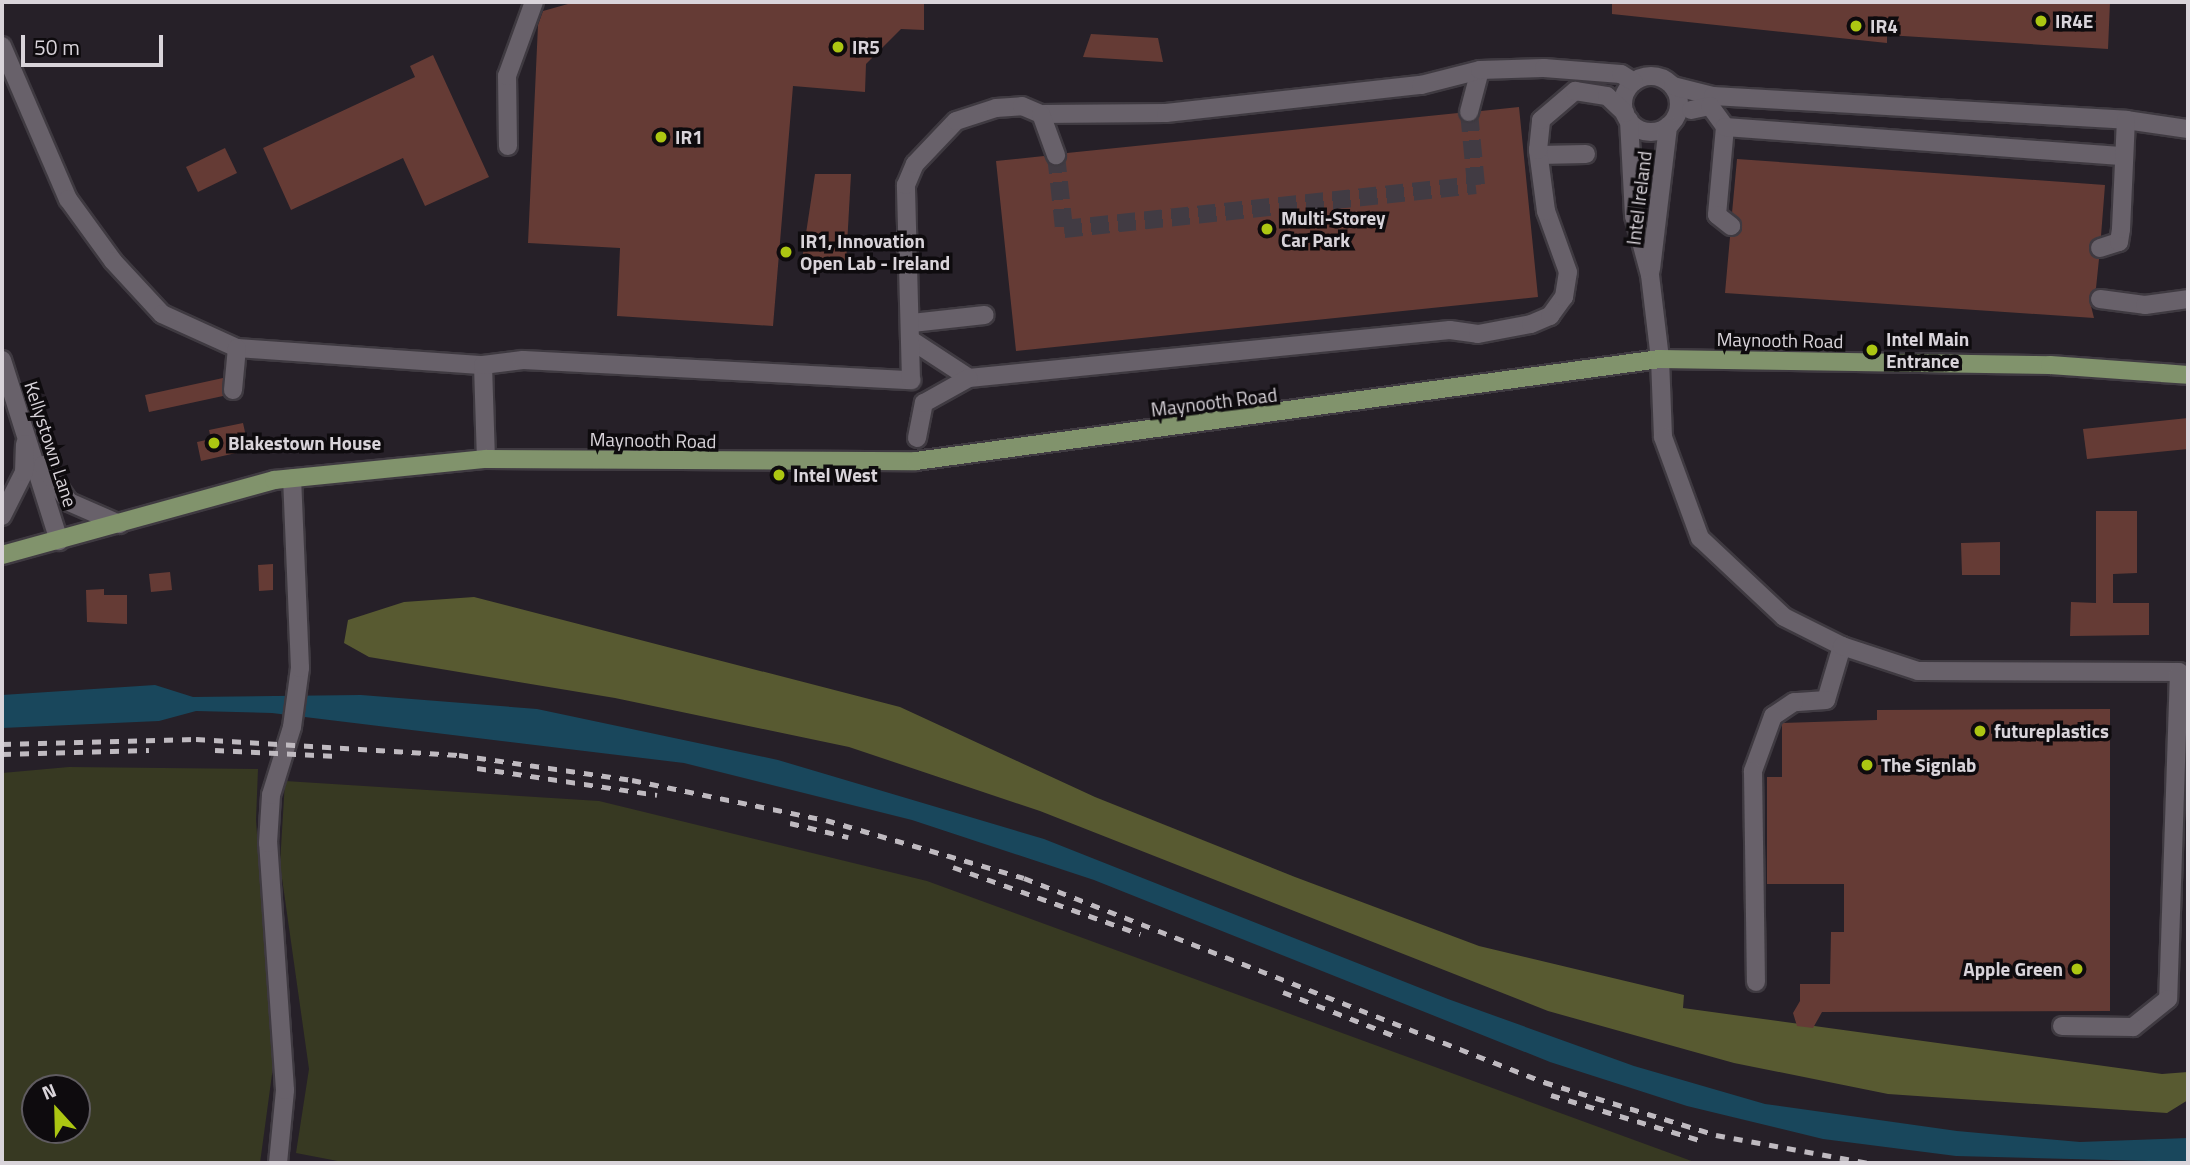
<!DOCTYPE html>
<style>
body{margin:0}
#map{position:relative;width:2190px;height:1165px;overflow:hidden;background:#262028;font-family:"Titillium Web",sans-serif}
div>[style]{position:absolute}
.green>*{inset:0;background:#373922}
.forest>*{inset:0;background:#585a31}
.water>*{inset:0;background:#19475c}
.building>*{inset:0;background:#653b35}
.minor-tunnel>*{height:18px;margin-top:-9px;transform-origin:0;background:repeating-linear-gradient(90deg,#413b43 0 18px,transparent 0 27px)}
.roads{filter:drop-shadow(2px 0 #3f3a41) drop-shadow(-2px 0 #3f3a41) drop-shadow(0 2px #3f3a41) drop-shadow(0 -2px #3f3a41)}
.minor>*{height:18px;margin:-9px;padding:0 9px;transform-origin:9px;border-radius:9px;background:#68616a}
.minor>.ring{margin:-9px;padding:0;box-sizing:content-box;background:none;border:18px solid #68616a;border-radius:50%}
.major>*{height:18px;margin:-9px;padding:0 9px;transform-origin:9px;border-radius:9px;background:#81936c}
.rail>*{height:5px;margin-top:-2.5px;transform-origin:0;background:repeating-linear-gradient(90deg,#bfbac0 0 9px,transparent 0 18px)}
.dots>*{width:19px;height:19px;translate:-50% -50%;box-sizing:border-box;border:4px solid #0e0b0e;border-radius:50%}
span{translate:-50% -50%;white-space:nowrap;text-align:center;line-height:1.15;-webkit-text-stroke:7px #0e0b0e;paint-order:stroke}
.poi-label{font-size:19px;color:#d9d4da;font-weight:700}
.left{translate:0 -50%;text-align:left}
.right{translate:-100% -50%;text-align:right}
.street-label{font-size:19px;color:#d9d4da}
.frame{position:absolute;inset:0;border:4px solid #d9d4da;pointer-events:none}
.north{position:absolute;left:21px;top:1074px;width:70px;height:70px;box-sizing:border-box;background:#0e0b0e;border:2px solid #5f5b60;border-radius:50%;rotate:338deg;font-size:19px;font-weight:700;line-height:28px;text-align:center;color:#d9d4da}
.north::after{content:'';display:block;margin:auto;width:24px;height:32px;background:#acc612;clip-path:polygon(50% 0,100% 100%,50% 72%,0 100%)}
.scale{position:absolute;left:21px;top:35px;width:142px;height:32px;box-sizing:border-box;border:4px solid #d9d4da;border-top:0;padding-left:9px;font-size:21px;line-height:24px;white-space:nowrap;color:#d9d4da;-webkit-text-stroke:5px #0e0b0e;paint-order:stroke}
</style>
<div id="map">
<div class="green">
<div style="clip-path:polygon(evenodd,69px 767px,258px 769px,256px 820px,273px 1067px,260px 1163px,2px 1163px,2px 773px,69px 767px,35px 1088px,77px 1088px,77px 1130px,35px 1130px,35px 1088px)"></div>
<div style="clip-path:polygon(285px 781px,599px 801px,927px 881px,1697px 1163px,348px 1163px,296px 1153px,309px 1069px,280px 864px)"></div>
</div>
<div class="forest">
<div style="clip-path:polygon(474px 597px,900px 707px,1095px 797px,1295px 877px,1479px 946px,1684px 995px,1683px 1008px,2162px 1074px,2188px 1072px,2188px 1100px,2167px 1113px,1888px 1094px,1734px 1063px,1548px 1011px,1040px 811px,849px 747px,615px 698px,369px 657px,344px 643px,348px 620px,404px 602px)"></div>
</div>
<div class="water">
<div style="clip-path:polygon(155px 685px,193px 697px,361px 695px,537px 709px,778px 760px,1044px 839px,1448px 999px,1634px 1066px,1765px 1104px,1957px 1131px,2080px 1142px,2188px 1138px,2188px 1162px,1956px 1156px,1823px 1139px,1687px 1106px,1550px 1062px,1094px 880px,912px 820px,684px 763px,272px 713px,196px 711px,159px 721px,2px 728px,2px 695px)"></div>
</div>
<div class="building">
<div style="clip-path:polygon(575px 2px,924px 2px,924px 30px,901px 29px,866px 64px,865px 92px,793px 86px,773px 326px,617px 316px,620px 248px,528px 243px,538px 25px,543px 11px)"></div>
<div style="clip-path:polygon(1612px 2px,2110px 2px,2108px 49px,1887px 35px,1887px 43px,1612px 14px)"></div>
<div style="clip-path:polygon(1091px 34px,1158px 38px,1163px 62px,1083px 57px)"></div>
<div style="clip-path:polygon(433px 55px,489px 177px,425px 206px,403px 158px,291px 210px,263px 148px,415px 77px,410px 66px)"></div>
<div style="clip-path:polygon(1519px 107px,1538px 297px,1016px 351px,996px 161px,1044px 156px,1059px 166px,1067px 153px,1458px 113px,1471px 123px,1481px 111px)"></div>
<div style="clip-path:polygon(225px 148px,237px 173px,198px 192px,186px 167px)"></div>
<div style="clip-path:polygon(1737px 159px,2105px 185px,2101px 236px,2089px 246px,2099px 259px,2096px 288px,2089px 298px,2094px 318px,1725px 293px,1730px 237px,1742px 227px,1732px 213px)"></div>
<div style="clip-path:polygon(815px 174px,851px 174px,846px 263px,802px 260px)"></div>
<div style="clip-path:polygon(223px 378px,223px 396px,149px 412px,145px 395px)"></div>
<div style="clip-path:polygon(2188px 418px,2188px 449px,2087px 459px,2083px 429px)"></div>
<div style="clip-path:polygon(243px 423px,249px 450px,201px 461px,197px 442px,211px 439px,209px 430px)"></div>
<div style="clip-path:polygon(2096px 511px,2137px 511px,2137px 573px,2113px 574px,2113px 603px,2149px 603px,2149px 635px,2070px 636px,2071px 602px,2096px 603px)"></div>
<div style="clip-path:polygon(2000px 542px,2000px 575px,1962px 575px,1961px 543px)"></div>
<div style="clip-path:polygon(273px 564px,273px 590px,259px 591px,258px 565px)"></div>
<div style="clip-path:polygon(170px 572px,172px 590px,151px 592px,149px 574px)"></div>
<div style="clip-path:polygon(104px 589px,104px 595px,127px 595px,127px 624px,87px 622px,86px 590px)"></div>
<div style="clip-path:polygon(2110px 709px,2110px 1011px,1822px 1012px,1813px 1028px,1797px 1026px,1793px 1013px,1800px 1001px,1800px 984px,1830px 984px,1831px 932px,1844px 932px,1844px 884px,1767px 884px,1767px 777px,1782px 777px,1782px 723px,1877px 720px,1877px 710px)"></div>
</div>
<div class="minor-tunnel">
<div style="left:1056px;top:155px;width:74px;rotate:83.8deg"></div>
<div style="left:1064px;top:229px;width:414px;rotate:-6.1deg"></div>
<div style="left:1476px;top:185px;width:73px;rotate:-95.5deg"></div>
</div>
<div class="roads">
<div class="minor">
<div style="left:2px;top:46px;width:167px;rotate:66.7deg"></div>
<div style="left:68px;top:199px;width:77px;rotate:54deg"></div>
<div style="left:113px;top:261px;width:72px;rotate:47.2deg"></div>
<div style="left:162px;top:314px;width:82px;rotate:24.4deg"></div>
<div style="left:237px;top:348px;width:247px;rotate:4deg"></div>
<div style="left:483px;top:365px;width:94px;rotate:88.2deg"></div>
<div class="ring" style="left:1623px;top:76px;width:38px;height:38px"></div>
<div style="left:1673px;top:86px;width:41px;rotate:14deg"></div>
<div style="left:1713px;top:96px;width:414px;rotate:3.3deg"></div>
<div style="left:2126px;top:120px;width:63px;rotate:8.3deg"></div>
<div style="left:1691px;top:110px;width:19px;rotate:-12deg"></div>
<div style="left:1710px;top:106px;width:26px;rotate:54deg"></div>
<div style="left:1725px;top:127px;width:88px;rotate:95.2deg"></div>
<div style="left:1717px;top:215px;width:18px;rotate:38deg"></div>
<div style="left:1469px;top:112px;width:43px;rotate:-75.3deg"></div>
<div style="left:1041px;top:114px;width:125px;rotate:-0.5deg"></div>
<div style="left:1166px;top:113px;width:257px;rotate:-6.3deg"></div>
<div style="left:1421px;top:85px;width:61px;rotate:-14.3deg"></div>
<div style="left:1480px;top:70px;width:64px;rotate:-1.8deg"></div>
<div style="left:1544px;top:68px;width:77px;rotate:4.5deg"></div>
<div style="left:1621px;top:74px;width:15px;rotate:32deg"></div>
<div style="left:1629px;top:120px;width:96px;rotate:87deg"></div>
<div style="left:1634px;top:216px;width:61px;rotate:74.8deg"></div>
<div style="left:1650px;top:275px;width:85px;rotate:83.2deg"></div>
<div style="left:1660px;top:359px;width:78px;rotate:87.8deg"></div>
<div style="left:1663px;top:437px;width:108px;rotate:69.9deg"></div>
<div style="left:1700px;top:538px;width:115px;rotate:43.2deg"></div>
<div style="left:1784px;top:617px;width:65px;rotate:26.6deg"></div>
<div style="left:1842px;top:646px;width:56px;rotate:106.5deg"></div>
<div style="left:1826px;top:700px;width:32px;rotate:176deg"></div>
<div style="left:1794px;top:702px;width:25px;rotate:146deg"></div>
<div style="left:1773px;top:716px;width:59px;rotate:110deg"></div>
<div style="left:1753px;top:771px;width:211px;rotate:89.2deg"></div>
<div style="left:1725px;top:127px;width:400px;rotate:4.2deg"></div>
<div style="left:508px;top:146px;width:70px;rotate:-90.8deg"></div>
<div style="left:507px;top:76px;width:79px;rotate:-70deg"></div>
<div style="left:1539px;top:155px;width:47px;rotate:-1.2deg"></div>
<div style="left:2100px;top:248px;width:20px;rotate:-18deg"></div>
<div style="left:2119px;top:242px;width:13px;rotate:-81deg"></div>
<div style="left:2121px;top:229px;width:109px;rotate:-87.4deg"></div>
<div style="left:1651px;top:269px;width:144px;rotate:-83.2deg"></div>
<div style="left:2100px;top:299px;width:45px;rotate:7.6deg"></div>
<div style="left:2145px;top:305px;width:43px;rotate:-7.9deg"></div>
<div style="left:912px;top:323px;width:73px;rotate:-6.3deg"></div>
<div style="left:911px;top:340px;width:69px;rotate:33.2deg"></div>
<div style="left:969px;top:378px;width:483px;rotate:-5.7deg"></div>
<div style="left:1450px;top:330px;width:28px;rotate:8deg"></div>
<div style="left:1478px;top:334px;width:54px;rotate:-10.7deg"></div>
<div style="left:1531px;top:324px;width:21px;rotate:-23deg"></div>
<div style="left:1550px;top:316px;width:24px;rotate:-54deg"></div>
<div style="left:1564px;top:297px;width:25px;rotate:-81deg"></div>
<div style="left:1568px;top:272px;width:65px;rotate:-109.8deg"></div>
<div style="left:1546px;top:211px;width:62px;rotate:-97.5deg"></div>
<div style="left:1538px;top:150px;width:30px;rotate:-84deg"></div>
<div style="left:1541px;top:120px;width:45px;rotate:-40.5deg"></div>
<div style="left:1575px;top:91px;width:32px;rotate:9deg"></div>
<div style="left:1607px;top:96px;width:25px;rotate:43deg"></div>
<div style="left:2px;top:360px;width:190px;rotate:72.5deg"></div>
<div style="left:483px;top:365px;width:40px;rotate:-7.1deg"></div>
<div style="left:523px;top:360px;width:389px;rotate:3deg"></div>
<div style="left:911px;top:380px;width:195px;rotate:-91.5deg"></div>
<div style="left:906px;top:185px;width:23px;rotate:-67deg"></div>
<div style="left:915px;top:164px;width:59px;rotate:-46.4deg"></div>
<div style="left:956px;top:121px;width:42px;rotate:-18deg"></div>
<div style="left:996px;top:108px;width:26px;rotate:-4deg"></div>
<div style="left:1022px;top:106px;width:21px;rotate:23deg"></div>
<div style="left:1041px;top:114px;width:44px;rotate:69.9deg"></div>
<div style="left:233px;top:390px;width:42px;rotate:-84.6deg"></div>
<div style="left:917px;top:438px;width:36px;rotate:-79deg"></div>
<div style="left:924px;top:403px;width:51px;rotate:-29.1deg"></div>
<div style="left:43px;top:465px;width:45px;rotate:54.9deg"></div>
<div style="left:69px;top:502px;width:55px;rotate:23.7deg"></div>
<div style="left:2px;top:516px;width:49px;rotate:-63.4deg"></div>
<div style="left:24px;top:472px;width:28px;rotate:-88deg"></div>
<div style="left:1842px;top:646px;width:80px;rotate:18.2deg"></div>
<div style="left:1918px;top:671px;width:261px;rotate:0.2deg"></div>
<div style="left:2179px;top:672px;width:327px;rotate:91.9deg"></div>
<div style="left:2168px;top:999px;width:45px;rotate:141.3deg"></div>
<div style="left:2133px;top:1027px;width:71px;rotate:-179.2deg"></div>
<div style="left:278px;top:1163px;width:73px;rotate:-84.5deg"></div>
<div style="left:285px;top:1090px;width:248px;rotate:-93.9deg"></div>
<div style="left:268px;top:843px;width:48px;rotate:-86.4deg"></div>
<div style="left:271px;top:795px;width:71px;rotate:-72.8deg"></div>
<div style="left:292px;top:727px;width:60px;rotate:-82.3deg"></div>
<div style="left:300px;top:668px;width:190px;rotate:-92.4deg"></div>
</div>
<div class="major">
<div style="left:2px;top:555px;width:282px;rotate:-15.4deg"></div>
<div style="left:274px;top:480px;width:213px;rotate:-5.7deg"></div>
<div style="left:486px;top:459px;width:430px;rotate:0.3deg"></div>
<div style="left:916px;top:461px;width:751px;rotate:-7.81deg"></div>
<div style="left:1660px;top:359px;width:390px;rotate:0.9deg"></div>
<div style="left:2050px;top:365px;width:138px;rotate:4.1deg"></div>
</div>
</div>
<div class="rail">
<div style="left:2px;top:744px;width:194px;rotate:-1.5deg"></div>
<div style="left:196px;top:739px;width:263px;rotate:3.5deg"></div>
<div style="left:459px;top:755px;width:175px;rotate:8.2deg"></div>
<div style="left:632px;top:780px;width:198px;rotate:11.7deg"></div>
<div style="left:826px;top:820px;width:206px;rotate:16.3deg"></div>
<div style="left:1024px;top:878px;width:559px;rotate:21.42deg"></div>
<div style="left:1544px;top:1082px;width:180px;rotate:17.1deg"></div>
<div style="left:1716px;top:1135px;width:155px;rotate:10.4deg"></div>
<div style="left:215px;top:750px;width:122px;rotate:2.8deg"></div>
<div style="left:2px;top:754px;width:147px;rotate:-1.6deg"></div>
<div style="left:477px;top:768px;width:182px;rotate:8.5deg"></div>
<div style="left:790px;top:823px;width:60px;rotate:13.6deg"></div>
<div style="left:953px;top:867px;width:199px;rotate:19.7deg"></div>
<div style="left:1283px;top:992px;width:126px;rotate:21.5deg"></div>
<div style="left:1551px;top:1095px;width:158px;rotate:16.9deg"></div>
</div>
<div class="dots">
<div style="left:2041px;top:21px;background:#acc612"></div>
<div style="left:1856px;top:26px;background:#acc612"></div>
<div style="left:838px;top:47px;background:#acc612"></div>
<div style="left:661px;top:137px;background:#acc612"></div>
<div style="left:1267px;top:229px;background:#acc612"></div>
<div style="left:786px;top:252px;background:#acc612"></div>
<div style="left:1872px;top:350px;background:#acc612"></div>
<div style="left:214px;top:443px;background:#acc612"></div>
<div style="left:779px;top:475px;background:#acc612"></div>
<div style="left:1980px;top:731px;background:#acc612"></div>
<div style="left:1867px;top:765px;background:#acc612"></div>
<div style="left:2077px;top:969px;background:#acc612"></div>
</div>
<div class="poi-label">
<span class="left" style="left:2055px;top:21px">IR4E</span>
<span class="left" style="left:1870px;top:26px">IR4</span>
<span class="left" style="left:852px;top:47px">IR5</span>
<span class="left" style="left:675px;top:137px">IR1</span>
<span class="left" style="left:1281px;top:229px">Multi-Storey<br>Car Park</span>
<span class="left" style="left:800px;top:252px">IR1, Innovation<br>Open Lab - Ireland</span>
<span class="left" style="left:1886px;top:350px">Intel Main<br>Entrance</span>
<span class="left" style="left:228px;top:443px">Blakestown House</span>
<span class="left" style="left:793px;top:475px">Intel West</span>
<span class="left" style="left:1994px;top:731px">futureplastics</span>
<span class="left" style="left:1881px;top:765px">The Signlab</span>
<span class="right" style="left:2063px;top:969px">Apple Green</span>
</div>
<div class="street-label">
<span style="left:1639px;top:198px;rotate:-83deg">Intel Ireland</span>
<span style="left:1780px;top:340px;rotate:1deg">Maynooth Road</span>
<span style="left:1214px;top:402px;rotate:-7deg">Maynooth Road</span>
<span style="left:653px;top:440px;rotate:1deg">Maynooth Road</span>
<span style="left:51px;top:444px;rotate:72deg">Kellystown Lane</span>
</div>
<div class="frame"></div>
<div class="north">N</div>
<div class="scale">50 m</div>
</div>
